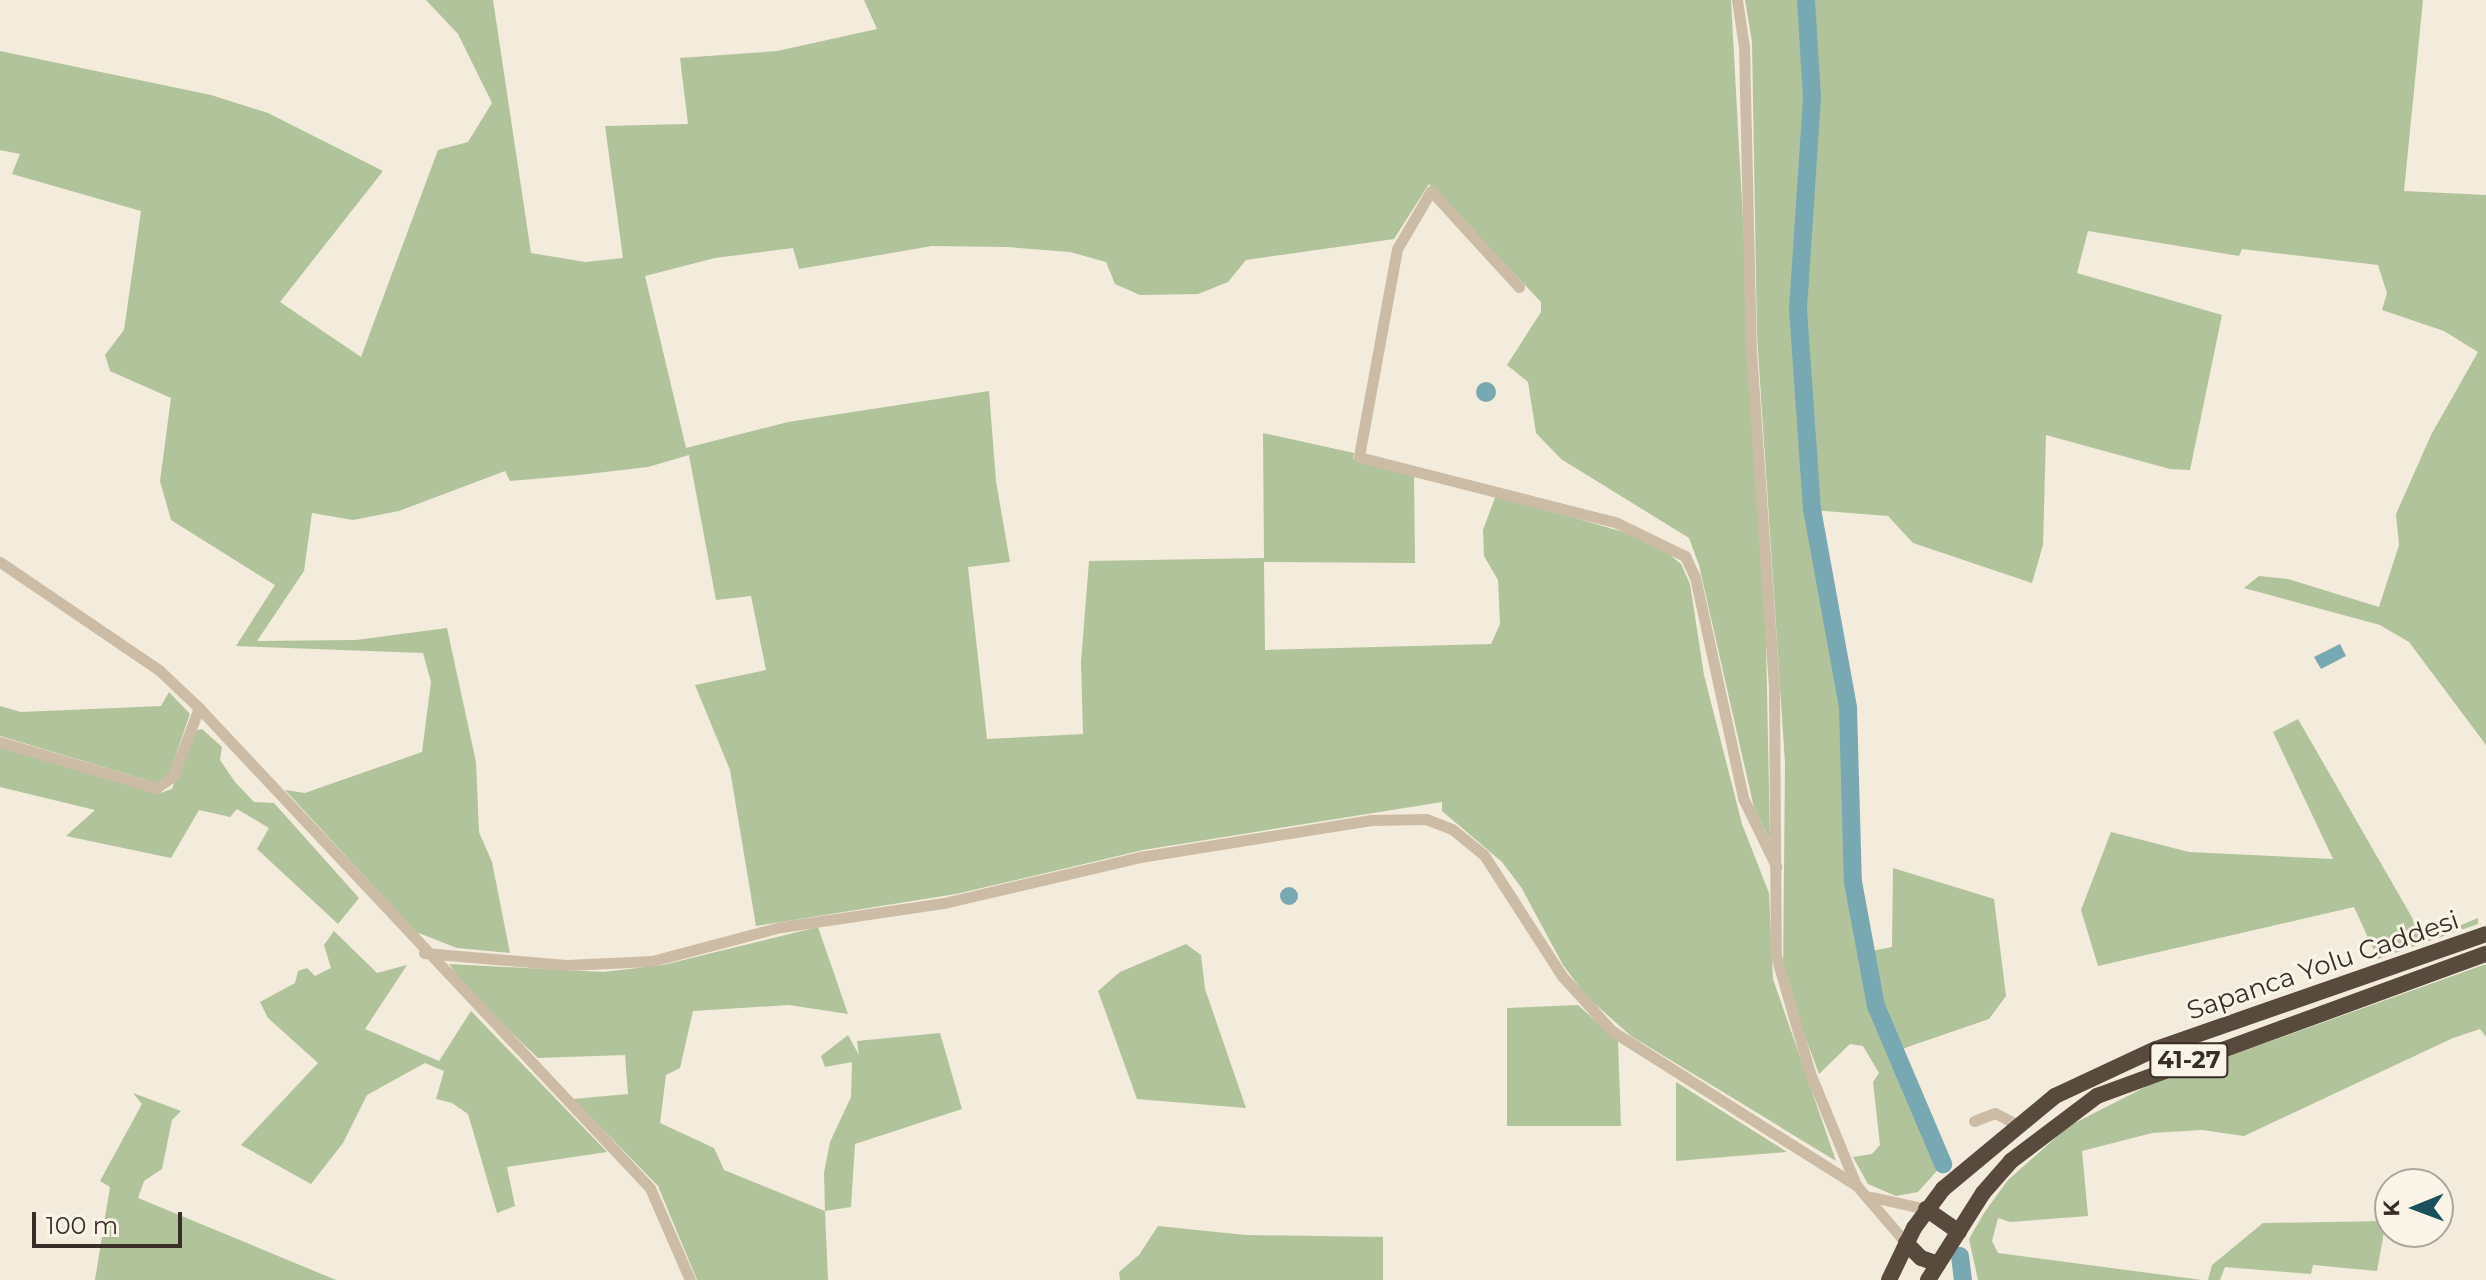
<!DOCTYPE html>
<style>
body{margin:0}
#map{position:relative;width:2486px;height:1280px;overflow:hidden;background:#f3ebdb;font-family:Montserrat,sans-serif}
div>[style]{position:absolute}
.green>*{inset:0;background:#b1c39a}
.water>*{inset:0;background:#78a9b2}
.round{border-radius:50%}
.river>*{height:18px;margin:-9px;padding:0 9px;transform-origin:9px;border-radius:9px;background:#78a9b2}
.minor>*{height:11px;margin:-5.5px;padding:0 5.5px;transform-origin:5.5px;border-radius:5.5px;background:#ccbca6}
.highway>*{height:16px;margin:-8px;padding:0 8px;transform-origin:8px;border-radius:8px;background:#594a3e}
span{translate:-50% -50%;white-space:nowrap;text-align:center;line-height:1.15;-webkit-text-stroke:6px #fbf4e8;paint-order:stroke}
.shield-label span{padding:2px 6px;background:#fbf4e8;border:2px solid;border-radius:6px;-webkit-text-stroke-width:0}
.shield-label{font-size:24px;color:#382e27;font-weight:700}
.street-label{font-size:26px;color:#382e27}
.north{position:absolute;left:2374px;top:1168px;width:80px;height:80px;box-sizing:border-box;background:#fbf4e8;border:2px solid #ada59b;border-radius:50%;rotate:269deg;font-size:22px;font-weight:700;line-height:32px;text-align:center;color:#382e27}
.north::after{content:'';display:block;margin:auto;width:28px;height:36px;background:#1a505c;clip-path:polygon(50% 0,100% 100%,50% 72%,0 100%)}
.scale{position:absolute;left:32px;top:1212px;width:150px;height:36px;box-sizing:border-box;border:4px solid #382e27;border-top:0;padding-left:10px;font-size:24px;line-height:28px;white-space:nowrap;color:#382e27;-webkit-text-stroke:6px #fbf4e8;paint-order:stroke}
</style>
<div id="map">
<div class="green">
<div style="clip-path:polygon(426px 0,493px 0,531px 253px,585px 262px,623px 258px,605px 126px,688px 124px,680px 58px,777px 51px,877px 29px,864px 0,1731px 0,1766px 641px,1770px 840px,1754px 808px,1699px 565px,1689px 538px,1561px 459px,1536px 433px,1528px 382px,1507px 365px,1541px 312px,1541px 302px,1429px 184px,1394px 239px,1246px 260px,1228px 282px,1198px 294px,1140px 295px,1115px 284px,1106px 262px,1070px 252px,1007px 247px,932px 246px,799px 269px,793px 248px,715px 258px,645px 276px,686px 448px,788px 422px,989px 391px,996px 481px,1010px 562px,968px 567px,987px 739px,1083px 734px,1081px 662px,1089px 561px,1264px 558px,1263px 433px,1354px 453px,1353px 459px,1414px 474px,1415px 563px,1264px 562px,1265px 650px,1491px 644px,1500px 624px,1498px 580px,1484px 556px,1483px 530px,1496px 495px,1630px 534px,1664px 550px,1681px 564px,1690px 584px,1704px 675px,1742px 824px,1769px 893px,1773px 979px,1836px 1161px,1631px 1036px,1587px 997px,1563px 965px,1521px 887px,1502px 862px,1442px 811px,1442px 802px,1143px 850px,956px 894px,756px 926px,730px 770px,695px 685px,766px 670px,751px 596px,716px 600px,689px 455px,648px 467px,579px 475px,510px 481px,505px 471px,399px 511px,353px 520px,312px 513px,304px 571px,257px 641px,356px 640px,447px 628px,476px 762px,479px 832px,492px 862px,510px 953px,457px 948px,416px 932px,285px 790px,305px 793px,422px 752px,431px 682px,423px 653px,236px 646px,275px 585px,171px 520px,160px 481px,171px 398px,110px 371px,105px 355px,124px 330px,141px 211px,12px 174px,20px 154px,0 150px,0 51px,211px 95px,268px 113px,383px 171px,280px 302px,361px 357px,438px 150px,468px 142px,492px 103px,458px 34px)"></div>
<div style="clip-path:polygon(1745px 0,2423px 0,2404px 191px,2486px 195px,2486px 745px,2409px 642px,2380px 625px,2244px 588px,2259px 576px,2288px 579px,2379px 607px,2399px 545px,2396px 514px,2431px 435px,2478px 352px,2444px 331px,2382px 310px,2387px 293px,2378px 265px,2242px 249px,2239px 256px,2088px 231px,2077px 273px,2222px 315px,2190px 470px,2170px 469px,2046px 435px,2043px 545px,2032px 583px,1913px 543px,1888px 516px,1812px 510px,1848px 708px,1848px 811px,1866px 952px,1892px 947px,1893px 868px,1994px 899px,2006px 996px,1989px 1019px,1896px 1051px,1943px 1164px,1918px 1192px,1896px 1196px,1868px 1184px,1853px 1157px,1872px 1154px,1880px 1145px,1873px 1082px,1879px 1073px,1863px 1046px,1850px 1044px,1819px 1074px,1783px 976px,1785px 763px,1757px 336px,1752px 42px)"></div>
<div style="clip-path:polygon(169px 692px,190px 714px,169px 774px,157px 783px,0 736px,0 706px,21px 712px,161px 706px)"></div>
<div style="clip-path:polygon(2298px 719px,2425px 940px,2478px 918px,2478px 924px,2378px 959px,2354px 907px,2098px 966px,2081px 910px,2111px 832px,2189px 852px,2333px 859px,2273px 732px)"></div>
<div style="clip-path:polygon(202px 729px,222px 747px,220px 760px,235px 782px,254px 802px,274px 803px,359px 898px,338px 924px,257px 849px,269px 828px,237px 809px,230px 817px,199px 810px,171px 858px,66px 836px,95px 810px,0 787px,0 747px,160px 793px,172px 789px,194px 731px)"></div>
<div style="clip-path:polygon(818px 927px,848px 1014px,789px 1005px,693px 1011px,680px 1068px,666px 1075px,660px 1123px,714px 1148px,724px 1170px,825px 1211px,824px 1173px,830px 1142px,851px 1097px,852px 1062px,825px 1067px,821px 1056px,848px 1035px,859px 1055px,857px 1041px,940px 1033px,962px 1109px,855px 1144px,851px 1207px,825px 1211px,828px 1280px,697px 1280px,658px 1186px,573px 1099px,628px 1094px,625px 1055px,538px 1058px,468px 991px,449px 964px,604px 972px,663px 965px)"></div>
<div style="clip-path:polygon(334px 931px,377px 973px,407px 965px,365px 1029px,439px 1061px,471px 1011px,607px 1152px,507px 1167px,515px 1206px,497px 1213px,468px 1114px,452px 1103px,436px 1099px,444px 1071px,425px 1063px,367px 1095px,343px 1143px,311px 1184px,241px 1145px,318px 1063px,268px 1018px,260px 1002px,295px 983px,298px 971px,307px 968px,315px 976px,331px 968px,324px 945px)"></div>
<div style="clip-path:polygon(1186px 944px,1201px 955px,1205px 989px,1246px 1108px,1137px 1099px,1098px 991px,1120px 972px)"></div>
<div style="clip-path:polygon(2486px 964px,2486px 1037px,2480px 1029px,2453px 1038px,2244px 1136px,2202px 1130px,2152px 1133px,2082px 1151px,2088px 1216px,2010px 1222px,1998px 1218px,1992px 1241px,1998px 1253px,2202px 1280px,1978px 1280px,1969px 1239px,1984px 1213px,2008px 1180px,2069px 1126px,2149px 1085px)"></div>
<div style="clip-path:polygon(1578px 1005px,1618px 1041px,1621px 1126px,1507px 1126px,1507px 1008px)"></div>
<div style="clip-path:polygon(1676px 1081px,1676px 1082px,1787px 1152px,1676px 1161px)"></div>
<div style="clip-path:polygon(133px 1093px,181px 1111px,172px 1120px,162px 1169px,144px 1181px,138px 1198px,336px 1280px,95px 1280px,110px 1187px,100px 1181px,142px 1104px)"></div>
<div style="clip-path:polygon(2386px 1221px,2377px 1271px,2313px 1265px,2311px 1274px,2225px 1267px,2220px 1280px,2208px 1280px,2212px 1265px,2263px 1223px)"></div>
<div style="clip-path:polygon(1158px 1226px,1246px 1235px,1383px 1237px,1383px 1280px,1120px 1280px,1119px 1272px,1139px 1255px)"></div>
</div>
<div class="water">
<div class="round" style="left:1476px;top:382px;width:20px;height:20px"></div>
<div style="clip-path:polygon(2340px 644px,2346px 656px,2321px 669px,2314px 657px)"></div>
<div class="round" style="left:1280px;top:887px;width:18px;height:18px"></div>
</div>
<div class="river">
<div style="left:1806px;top:0;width:98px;rotate:86.5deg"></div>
<div style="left:1812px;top:98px;width:211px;rotate:93.8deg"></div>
<div style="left:1798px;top:309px;width:200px;rotate:86deg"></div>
<div style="left:1812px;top:509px;width:202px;rotate:79.7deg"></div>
<div style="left:1848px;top:708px;width:174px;rotate:88.4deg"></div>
<div style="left:1853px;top:882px;width:126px;rotate:79.5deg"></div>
<div style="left:1876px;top:1006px;width:172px;rotate:67deg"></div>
<div style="left:1960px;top:1256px;width:24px;rotate:83deg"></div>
</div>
<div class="minor">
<div style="left:1737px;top:0;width:48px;rotate:81.5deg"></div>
<div style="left:1744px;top:47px;width:303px;rotate:88.7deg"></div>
<div style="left:1751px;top:350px;width:340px;rotate:86.1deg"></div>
<div style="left:1774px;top:689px;width:267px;rotate:89.6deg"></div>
<div style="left:1776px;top:956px;width:122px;rotate:73.8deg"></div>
<div style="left:1810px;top:1073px;width:121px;rotate:67.7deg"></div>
<div style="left:1519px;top:287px;width:130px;rotate:-132.5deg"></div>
<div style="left:1431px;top:191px;width:67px;rotate:120.4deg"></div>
<div style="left:1397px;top:249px;width:211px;rotate:100.4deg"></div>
<div style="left:1359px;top:457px;width:266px;rotate:14.3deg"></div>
<div style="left:1617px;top:523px;width:76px;rotate:25.9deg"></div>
<div style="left:1685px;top:556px;width:23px;rotate:65deg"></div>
<div style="left:1695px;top:577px;width:226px;rotate:77.7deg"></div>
<div style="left:1743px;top:798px;width:76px;rotate:64.1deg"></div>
<div style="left:0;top:562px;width:192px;rotate:34.2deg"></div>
<div style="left:159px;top:670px;width:55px;rotate:43.5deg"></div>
<div style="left:199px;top:708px;width:659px;rotate:46.78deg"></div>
<div style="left:650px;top:1188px;width:100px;rotate:66.5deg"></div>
<div style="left:0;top:742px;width:163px;rotate:16.4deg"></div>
<div style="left:156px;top:788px;width:21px;rotate:-35deg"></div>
<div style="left:173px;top:776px;width:73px;rotate:-69.1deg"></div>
<div style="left:424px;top:953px;width:143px;rotate:4.8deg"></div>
<div style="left:566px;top:965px;width:86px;rotate:-2.7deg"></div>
<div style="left:652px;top:961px;width:133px;rotate:-14.8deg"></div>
<div style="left:781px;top:927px;width:165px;rotate:-8.4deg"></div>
<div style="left:944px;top:903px;width:201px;rotate:-13.2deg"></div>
<div style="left:1140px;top:857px;width:234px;rotate:-9.1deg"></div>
<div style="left:1371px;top:820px;width:55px;rotate:-1deg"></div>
<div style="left:1426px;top:819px;width:28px;rotate:21deg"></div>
<div style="left:1452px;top:829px;width:41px;rotate:39.1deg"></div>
<div style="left:1484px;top:855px;width:144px;rotate:57.2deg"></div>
<div style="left:1562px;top:976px;width:74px;rotate:47.7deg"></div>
<div style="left:1612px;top:1031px;width:290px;rotate:32.3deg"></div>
<div style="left:1857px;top:1186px;width:75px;rotate:49.3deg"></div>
<div style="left:1974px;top:1121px;width:22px;rotate:-21deg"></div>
<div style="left:1995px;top:1113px;width:26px;rotate:28deg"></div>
<div style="left:1872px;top:1197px;width:55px;rotate:12.5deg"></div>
</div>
<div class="highway">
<div style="left:1926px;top:1209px;width:40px;rotate:34.9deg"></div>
<div style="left:1906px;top:1243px;width:21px;rotate:45deg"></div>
<div style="left:1921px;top:1258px;width:18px;rotate:19deg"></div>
<div style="left:1889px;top:1280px;width:58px;rotate:-64.3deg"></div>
<div style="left:1914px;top:1228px;width:49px;rotate:-53.4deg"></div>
<div style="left:1943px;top:1189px;width:146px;rotate:-39.7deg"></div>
<div style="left:2055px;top:1096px;width:111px;rotate:-25deg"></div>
<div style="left:2156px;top:1049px;width:349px;rotate:-19.2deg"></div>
<div style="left:1928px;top:1280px;width:103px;rotate:-57.7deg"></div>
<div style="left:1983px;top:1193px;width:43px;rotate:-48.8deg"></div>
<div style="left:2011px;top:1161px;width:108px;rotate:-37.1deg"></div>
<div style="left:2097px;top:1096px;width:414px;rotate:-20.1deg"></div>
</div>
<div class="shield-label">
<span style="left:2189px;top:1060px">41-27</span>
</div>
<div class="street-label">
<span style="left:2323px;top:966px;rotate:-19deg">Sapanca Yolu Caddesi</span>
</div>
<div class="north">K</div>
<div class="scale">100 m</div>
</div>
